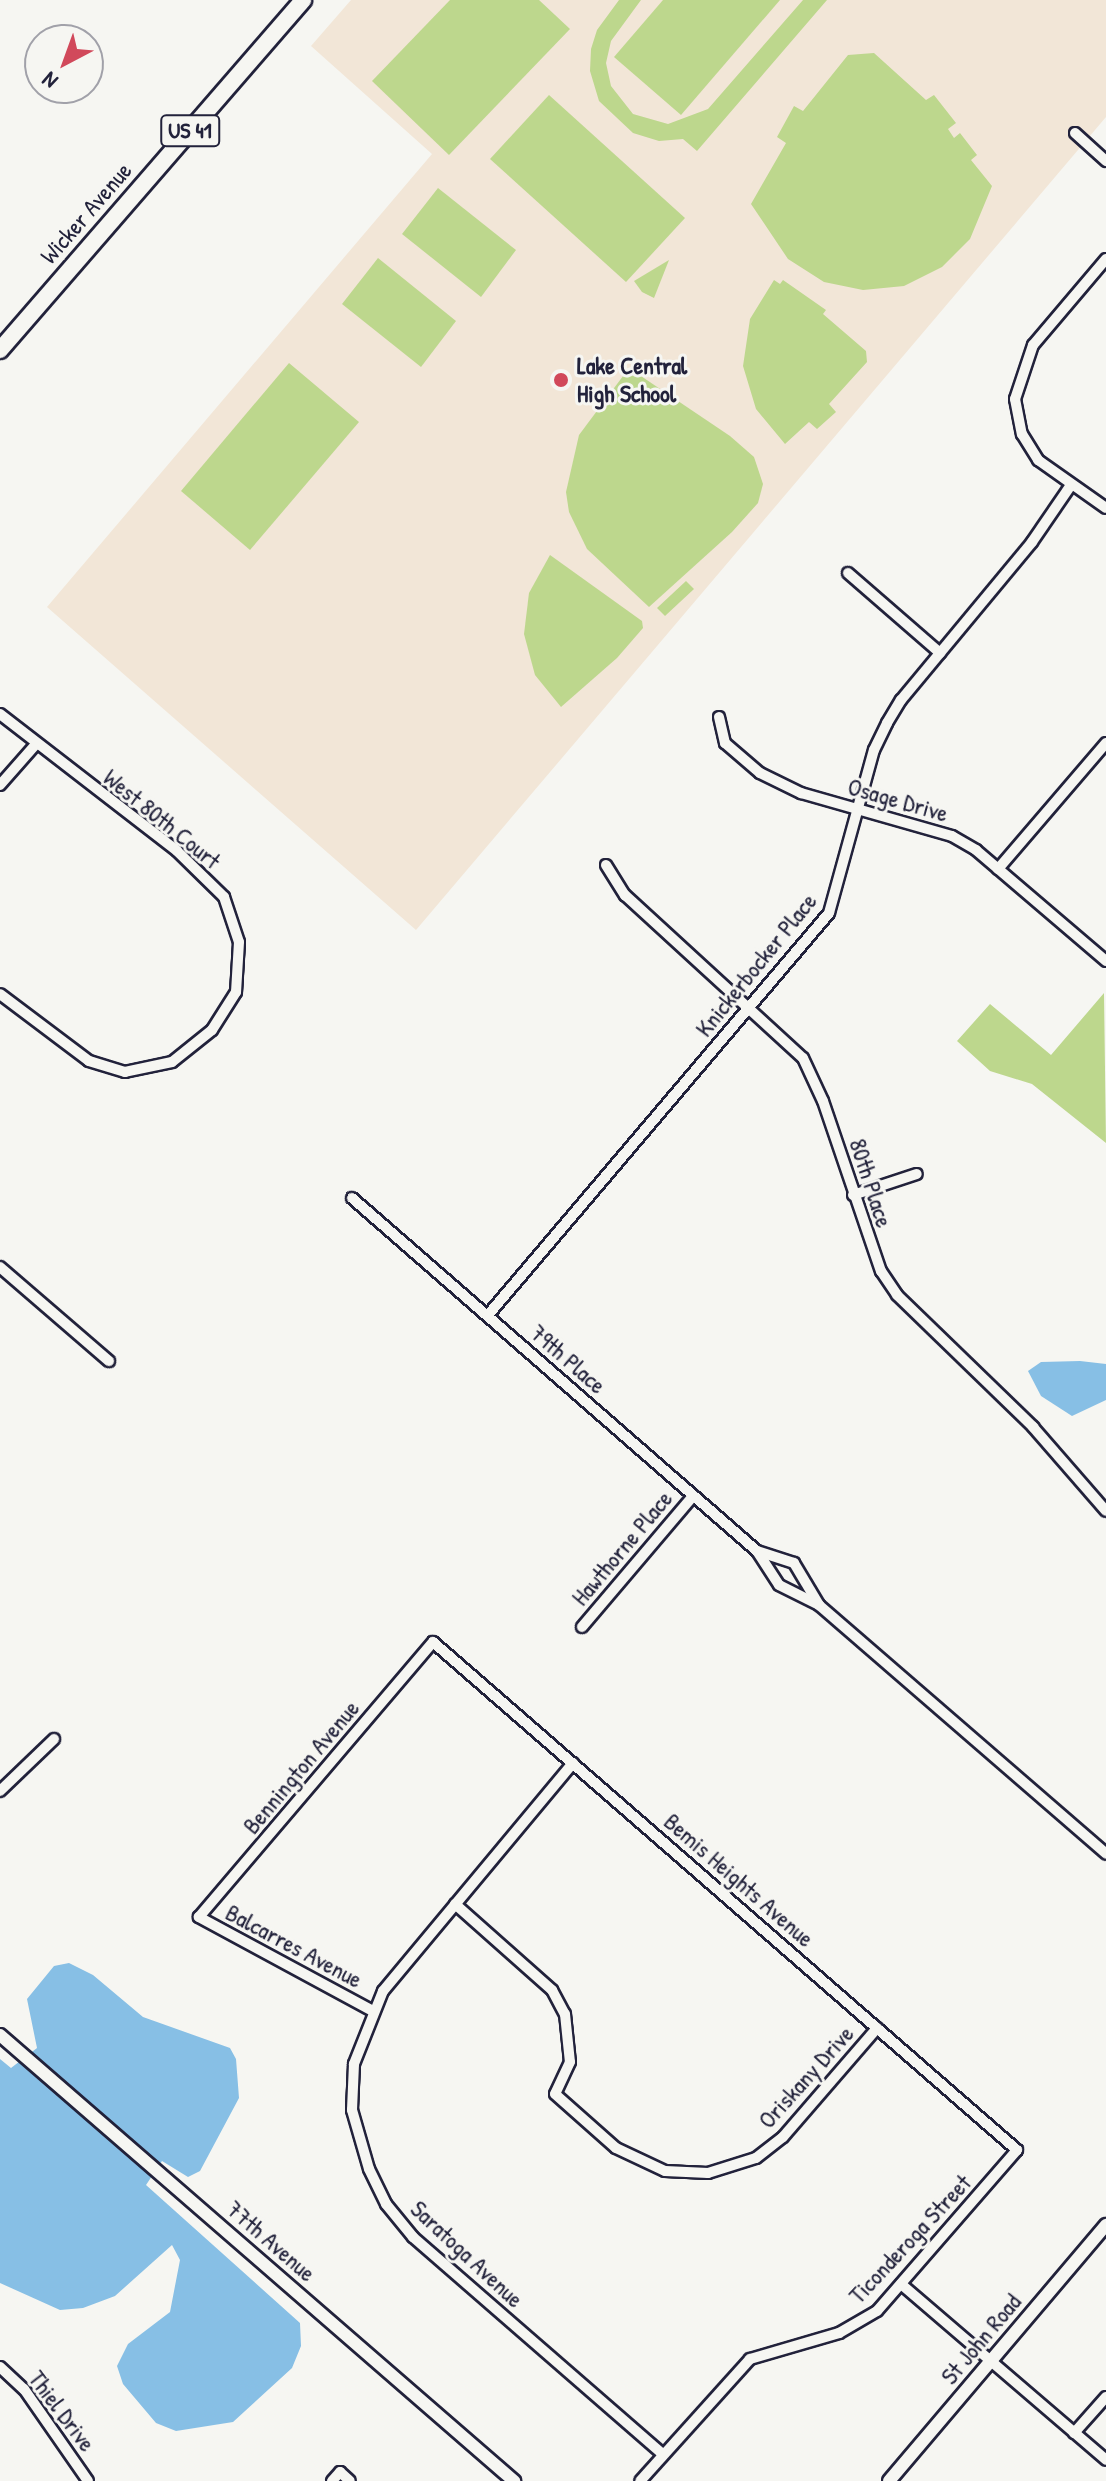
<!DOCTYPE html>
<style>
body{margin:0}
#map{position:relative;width:1106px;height:2481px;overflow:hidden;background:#f6f6f2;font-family:"Patrick Hand",sans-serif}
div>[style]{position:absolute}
.built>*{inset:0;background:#f2e6d7}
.green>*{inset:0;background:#bdd78d}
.water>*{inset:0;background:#87bfe5}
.roads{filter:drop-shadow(2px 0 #22223b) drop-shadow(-2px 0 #22223b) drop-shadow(0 2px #22223b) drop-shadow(0 -2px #22223b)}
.minor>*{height:10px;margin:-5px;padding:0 5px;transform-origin:5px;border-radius:5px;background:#f6f6f2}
.tertiary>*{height:12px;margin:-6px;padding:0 6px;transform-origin:6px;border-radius:6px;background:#f6f6f2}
.trunk>*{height:16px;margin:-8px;padding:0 8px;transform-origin:8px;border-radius:8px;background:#f6f6f2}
.dots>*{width:22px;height:22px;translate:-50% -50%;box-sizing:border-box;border:4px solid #f6f6f2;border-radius:50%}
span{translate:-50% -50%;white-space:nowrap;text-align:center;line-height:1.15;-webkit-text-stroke:6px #f6f6f2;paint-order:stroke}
.shield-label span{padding:2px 6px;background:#f6f6f2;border:2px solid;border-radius:6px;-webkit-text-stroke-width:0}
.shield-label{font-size:22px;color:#22223b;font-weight:700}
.street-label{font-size:24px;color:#22223b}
.poi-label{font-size:24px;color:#22223b;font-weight:700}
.left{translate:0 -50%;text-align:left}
.north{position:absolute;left:24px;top:24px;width:80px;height:80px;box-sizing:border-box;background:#f6f6f2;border:2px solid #a1a1a9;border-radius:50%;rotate:221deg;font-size:22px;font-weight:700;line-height:32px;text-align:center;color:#22223b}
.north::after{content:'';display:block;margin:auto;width:28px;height:36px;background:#d1495b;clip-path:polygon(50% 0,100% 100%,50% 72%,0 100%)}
</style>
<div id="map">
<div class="built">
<div style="clip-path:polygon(351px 0,1106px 0,1106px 117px,416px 930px,47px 607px,432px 154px,311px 46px)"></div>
</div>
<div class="green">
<div style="clip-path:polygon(450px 0,539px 0,570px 29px,449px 155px,372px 81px)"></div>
<div style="clip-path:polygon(619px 0,641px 0,611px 41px,606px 63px,611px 86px,633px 114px,668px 124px,708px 109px,803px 0,827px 0,697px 151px,683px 139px,659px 141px,633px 133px,599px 101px,590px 71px,591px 49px,597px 30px)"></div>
<div style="clip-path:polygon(663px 0,780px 0,681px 115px,614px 57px)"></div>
<div style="clip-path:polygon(874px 53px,926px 100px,934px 95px,956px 123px,948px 129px,954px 138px,960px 133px,977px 155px,971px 160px,992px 186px,970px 239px,942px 267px,904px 286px,863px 290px,824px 282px,788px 259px,751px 204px,786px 143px,777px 137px,794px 106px,803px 111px,848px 55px)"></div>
<div style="clip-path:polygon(549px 95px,685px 218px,626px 282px,490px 159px)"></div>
<div style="clip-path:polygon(438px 188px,516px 250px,481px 297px,402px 234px)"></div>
<div style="clip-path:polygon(378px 258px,456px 321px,421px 367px,342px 304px)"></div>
<div style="clip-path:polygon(669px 260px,654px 298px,642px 292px,634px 281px)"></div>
<div style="clip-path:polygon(774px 280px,780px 284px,783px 280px,826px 310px,823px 314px,866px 351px,867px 362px,829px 404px,836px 412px,817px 429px,809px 422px,785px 444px,756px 409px,743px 366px,750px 319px)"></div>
<div style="clip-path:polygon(289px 363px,359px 422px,250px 550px,181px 491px)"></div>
<div style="clip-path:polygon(629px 368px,730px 436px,754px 457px,763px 484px,758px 503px,732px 532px,649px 607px,587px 549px,569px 512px,566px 492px,579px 435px)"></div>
<div style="clip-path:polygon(550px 555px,642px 621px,643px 628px,617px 658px,561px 707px,535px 675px,524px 634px,529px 593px)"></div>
<div style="clip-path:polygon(686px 581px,694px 589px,665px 616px,657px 608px)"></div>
<div style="clip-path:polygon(1104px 993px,1106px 1143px,1032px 1084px,990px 1071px,957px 1041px,990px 1004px,1051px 1055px)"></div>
</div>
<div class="water">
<div style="clip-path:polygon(1080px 1361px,1106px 1364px,1106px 1400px,1072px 1416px,1041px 1396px,1028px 1371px,1041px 1362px)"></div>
<div style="clip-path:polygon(69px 1963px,93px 1975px,143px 2017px,230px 2048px,236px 2059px,239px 2098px,200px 2171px,188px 2177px,162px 2161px,146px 2185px,300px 2323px,301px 2346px,292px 2368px,233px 2422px,176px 2431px,156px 2423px,123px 2384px,117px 2366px,128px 2344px,170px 2312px,180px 2260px,172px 2245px,115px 2296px,83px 2308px,60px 2310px,0 2283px,0 2059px,11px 2068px,37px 2048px,27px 1999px,54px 1966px)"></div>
</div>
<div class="roads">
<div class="minor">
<div style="left:1075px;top:133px;width:42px;rotate:42.1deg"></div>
<div style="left:1106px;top:259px;width:113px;rotate:130.3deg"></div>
<div style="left:1033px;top:345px;width:57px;rotate:108.4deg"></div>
<div style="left:1015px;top:399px;width:36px;rotate:79deg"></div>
<div style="left:1022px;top:434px;width:31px;rotate:58deg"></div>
<div style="left:1038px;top:460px;width:83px;rotate:35.2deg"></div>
<div style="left:848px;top:573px;width:122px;rotate:41deg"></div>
<div style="left:0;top:714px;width:224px;rotate:37.7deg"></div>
<div style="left:177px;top:851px;width:66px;rotate:44.4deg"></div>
<div style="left:224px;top:897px;width:47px;rotate:71.6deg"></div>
<div style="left:239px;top:942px;width:50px;rotate:93.4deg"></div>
<div style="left:236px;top:992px;width:45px;rotate:122.3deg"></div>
<div style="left:212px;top:1030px;width:51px;rotate:141.3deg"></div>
<div style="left:172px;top:1062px;width:48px;rotate:168deg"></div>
<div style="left:125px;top:1072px;width:38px;rotate:-163deg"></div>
<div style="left:89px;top:1061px;width:111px;rotate:-143deg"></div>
<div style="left:719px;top:717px;width:27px;rotate:77deg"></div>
<div style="left:725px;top:743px;width:46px;rotate:40.6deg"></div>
<div style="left:760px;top:773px;width:46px;rotate:26deg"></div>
<div style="left:801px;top:793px;width:157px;rotate:15.9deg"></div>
<div style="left:952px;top:836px;width:28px;rotate:30deg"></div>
<div style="left:976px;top:850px;width:171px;rotate:40.5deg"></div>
<div style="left:0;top:785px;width:55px;rotate:-48.7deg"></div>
<div style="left:606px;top:865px;width:36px;rotate:58deg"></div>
<div style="left:625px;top:895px;width:241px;rotate:42.5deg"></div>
<div style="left:803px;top:1058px;width:47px;rotate:65.1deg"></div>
<div style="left:823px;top:1101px;width:180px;rotate:71.2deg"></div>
<div style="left:881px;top:1271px;width:29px;rotate:56deg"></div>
<div style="left:897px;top:1295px;width:190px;rotate:44.1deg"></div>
<div style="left:1033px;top:1427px;width:111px;rotate:49deg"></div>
<div style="left:998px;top:869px;width:166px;rotate:-49.4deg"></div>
<div style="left:853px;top:1195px;width:67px;rotate:-18.2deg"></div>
<div style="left:352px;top:1198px;width:537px;rotate:41.08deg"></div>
<div style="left:757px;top:1551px;width:40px;rotate:57.1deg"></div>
<div style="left:779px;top:1585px;width:45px;rotate:26.6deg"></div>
<div style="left:819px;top:1605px;width:380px;rotate:40.9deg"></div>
<div style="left:0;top:1267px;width:144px;rotate:40.8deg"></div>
<div style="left:488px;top:1315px;width:527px;rotate:-49.69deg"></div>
<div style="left:829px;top:913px;width:169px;rotate:-74.6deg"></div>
<div style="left:874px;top:750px;width:30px;rotate:-64deg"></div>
<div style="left:887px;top:723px;width:27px;rotate:-59deg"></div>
<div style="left:901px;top:700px;width:205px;rotate:-50.3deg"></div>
<div style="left:1032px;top:542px;width:69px;rotate:-55.6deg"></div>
<div style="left:757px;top:1551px;width:39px;rotate:18deg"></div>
<div style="left:794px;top:1563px;width:49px;rotate:59.2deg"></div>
<div style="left:582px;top:1627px;width:172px;rotate:-49.7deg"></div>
<div style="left:573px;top:1763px;width:297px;rotate:129.8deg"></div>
<div style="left:383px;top:1991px;width:79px;rotate:111.7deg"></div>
<div style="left:354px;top:2064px;width:46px;rotate:92.5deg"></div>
<div style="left:352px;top:2110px;width:61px;rotate:73.9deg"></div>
<div style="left:369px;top:2169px;width:39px;rotate:64deg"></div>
<div style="left:386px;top:2204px;width:43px;rotate:50.7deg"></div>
<div style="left:413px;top:2237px;width:331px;rotate:41deg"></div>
<div style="left:0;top:1791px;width:75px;rotate:-43.9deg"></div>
<div style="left:455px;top:1904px;width:130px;rotate:41.6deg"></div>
<div style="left:552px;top:1990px;width:27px;rotate:62deg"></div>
<div style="left:565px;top:2014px;width:48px;rotate:84.1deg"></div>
<div style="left:570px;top:2062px;width:35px;rotate:115deg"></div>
<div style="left:555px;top:2094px;width:81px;rotate:41.5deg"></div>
<div style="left:616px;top:2148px;width:54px;rotate:25.1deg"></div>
<div style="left:665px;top:2171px;width:43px;rotate:2.7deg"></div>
<div style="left:708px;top:2173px;width:50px;rotate:-17.4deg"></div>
<div style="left:756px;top:2158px;width:34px;rotate:-38deg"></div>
<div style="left:783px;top:2137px;width:144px;rotate:-49.2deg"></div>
<div style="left:371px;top:2010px;width:196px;rotate:-151.6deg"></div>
<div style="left:199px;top:1917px;width:361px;rotate:-49.6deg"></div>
<div style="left:433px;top:1642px;width:774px;rotate:41.02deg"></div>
<div style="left:1017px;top:2150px;width:213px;rotate:131deg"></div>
<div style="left:877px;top:2311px;width:44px;rotate:149.9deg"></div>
<div style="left:839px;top:2333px;width:93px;rotate:163.7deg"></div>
<div style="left:750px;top:2359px;width:164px;rotate:132deg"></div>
<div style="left:901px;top:2284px;width:270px;rotate:40.6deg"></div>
<div style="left:0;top:2367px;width:33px;rotate:43deg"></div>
<div style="left:24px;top:2389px;width:112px;rotate:55.2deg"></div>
<div style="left:1074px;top:2433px;width:48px;rotate:-48.4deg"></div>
<div style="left:332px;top:2481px;width:12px;rotate:-48deg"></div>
<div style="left:340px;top:2472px;width:13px;rotate:42deg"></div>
</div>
<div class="tertiary">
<div style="left:0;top:2035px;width:681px;rotate:40.95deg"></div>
<div style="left:889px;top:2481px;width:336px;rotate:-49.7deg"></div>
</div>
<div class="trunk">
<div style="left:0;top:350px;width:463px;rotate:-49.1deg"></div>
</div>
</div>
<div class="dots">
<div style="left:561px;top:380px;background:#d1495b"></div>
</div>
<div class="shield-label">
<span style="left:190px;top:131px">US 41</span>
</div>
<div class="street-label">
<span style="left:86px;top:213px;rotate:-49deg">Wicker Avenue</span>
<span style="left:898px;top:800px;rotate:16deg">Osage Drive</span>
<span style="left:162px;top:819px;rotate:39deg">West 80th Court</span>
<span style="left:756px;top:965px;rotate:-51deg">Knickerbocker Place</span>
<span style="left:871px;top:1183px;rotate:72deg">80th Place</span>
<span style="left:568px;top:1359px;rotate:41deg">79th Place</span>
<span style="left:622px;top:1548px;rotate:-50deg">Hawthorne Place</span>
<span style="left:301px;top:1767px;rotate:-50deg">Bennington Avenue</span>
<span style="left:739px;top:1880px;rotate:41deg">Bemis Heights Avenue</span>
<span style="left:294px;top:1946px;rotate:28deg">Balcarres Avenue</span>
<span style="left:806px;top:2077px;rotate:-48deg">Oriskany Drive</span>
<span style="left:910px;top:2239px;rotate:-47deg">Ticonderoga Street</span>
<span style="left:271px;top:2241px;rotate:41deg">77th Avenue</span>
<span style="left:467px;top:2254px;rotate:43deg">Saratoga Avenue</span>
<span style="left:981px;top:2339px;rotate:-50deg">St John Road</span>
<span style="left:62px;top:2411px;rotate:53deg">Thiel Drive</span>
</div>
<div class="poi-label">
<span class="left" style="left:577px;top:380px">Lake Central<br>High School</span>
</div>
<div class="north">N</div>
</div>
